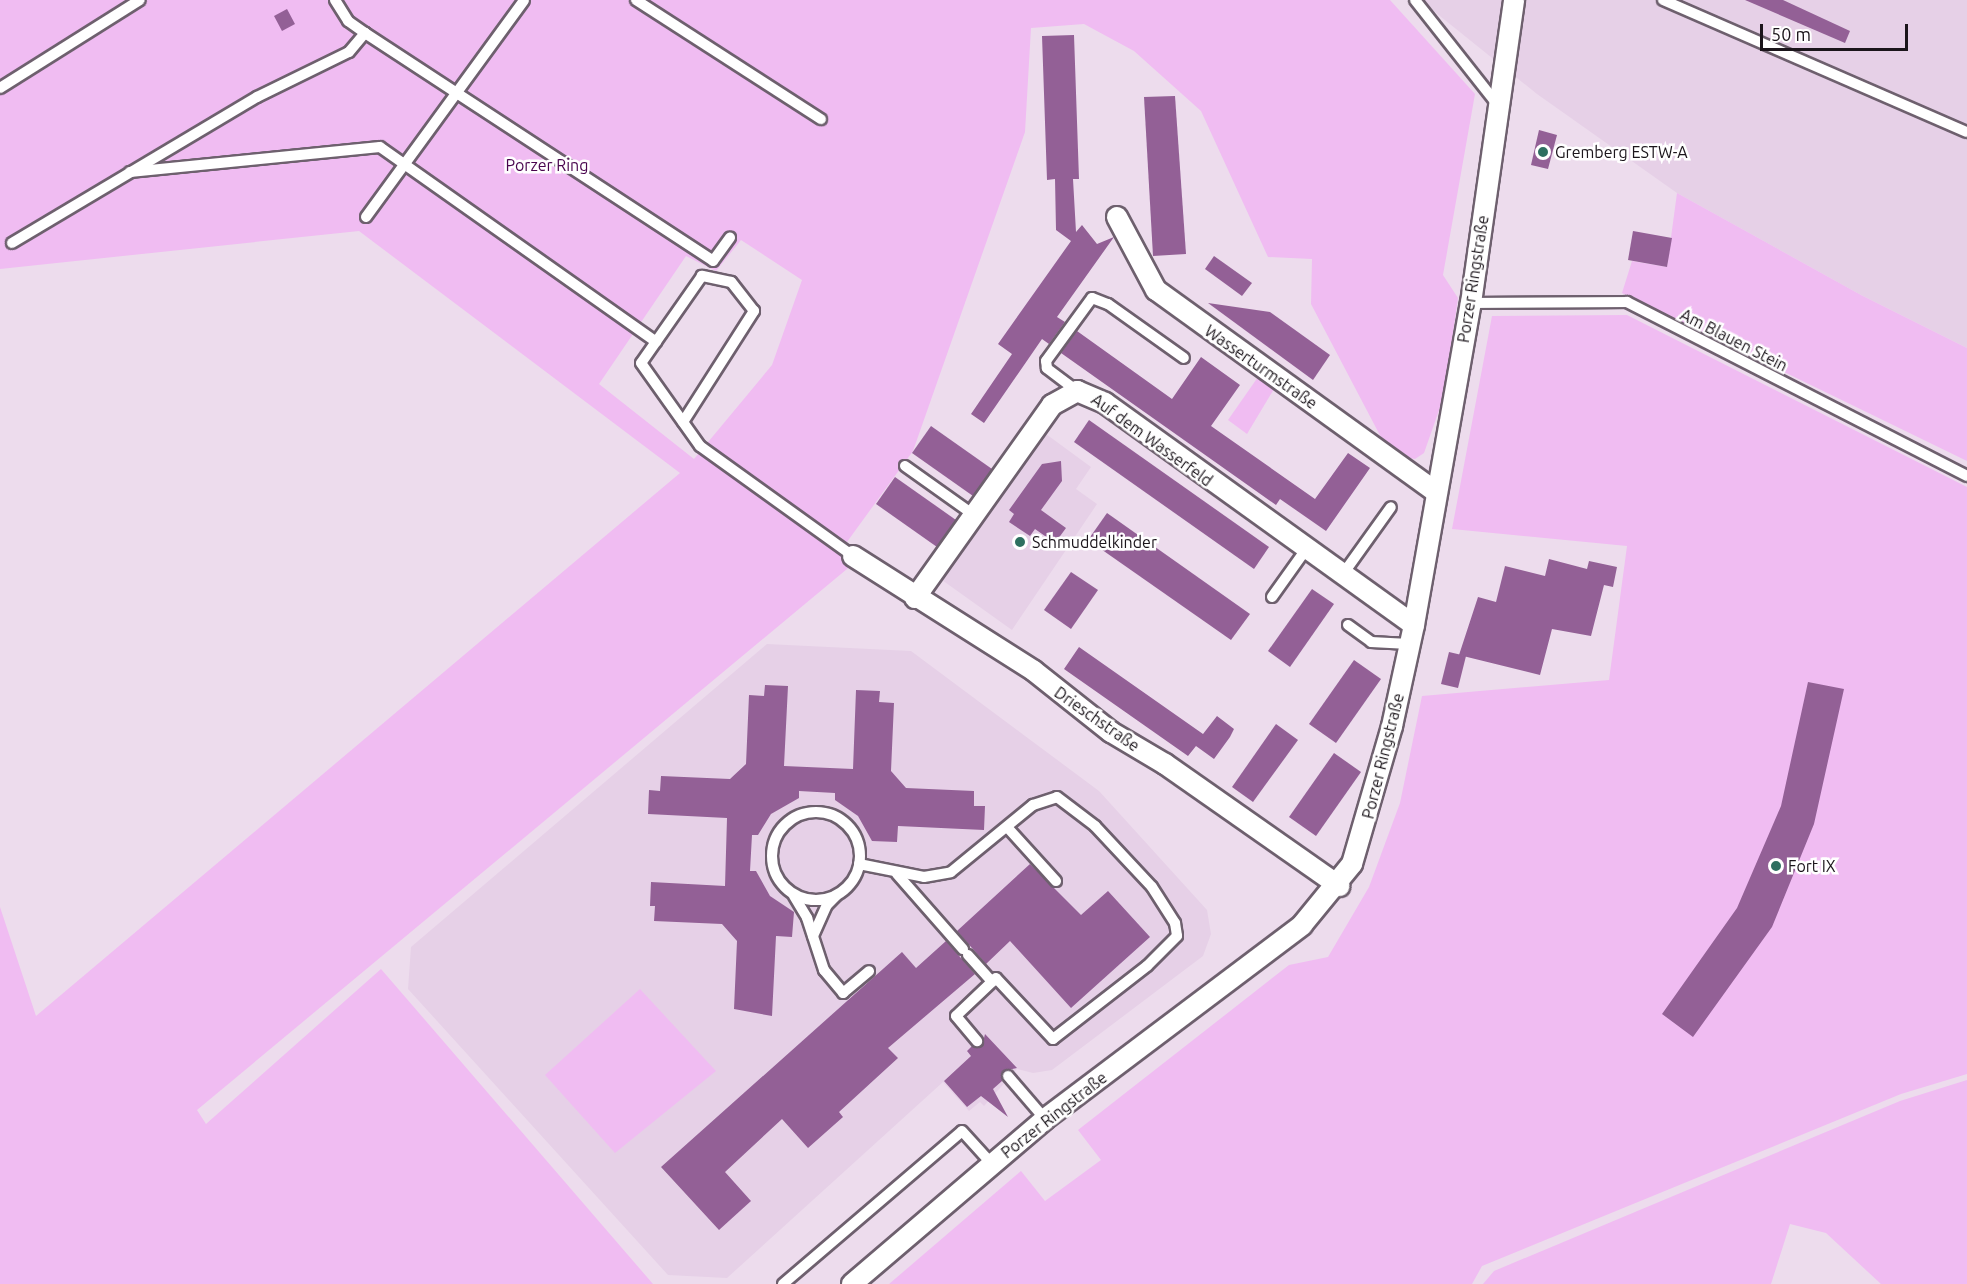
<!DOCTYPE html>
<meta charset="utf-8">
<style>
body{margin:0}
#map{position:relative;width:1967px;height:1284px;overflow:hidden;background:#eddced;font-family:Ubuntu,sans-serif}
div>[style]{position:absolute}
.built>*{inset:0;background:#e6d0e7}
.green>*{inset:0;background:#f0bcf2}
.building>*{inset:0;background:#936096}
.roads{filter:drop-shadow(2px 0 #6e606e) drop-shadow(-2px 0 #6e606e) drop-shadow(0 2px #6e606e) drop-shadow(0 -2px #6e606e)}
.lane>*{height:10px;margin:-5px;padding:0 5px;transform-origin:5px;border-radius:5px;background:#fff}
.lane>.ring{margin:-5px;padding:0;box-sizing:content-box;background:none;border:10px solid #fff;border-radius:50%}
.street>*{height:20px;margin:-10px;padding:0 10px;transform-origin:10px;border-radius:10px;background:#fff}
.dots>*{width:16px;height:16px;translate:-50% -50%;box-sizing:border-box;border:3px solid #fff;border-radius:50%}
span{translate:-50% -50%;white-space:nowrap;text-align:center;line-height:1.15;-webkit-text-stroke:5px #fff;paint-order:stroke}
.poi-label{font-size:16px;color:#1b151b}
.left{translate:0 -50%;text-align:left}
.park-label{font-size:16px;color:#49044e}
.street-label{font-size:16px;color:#1b151b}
.scale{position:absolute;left:1760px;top:24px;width:148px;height:27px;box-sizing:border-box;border:3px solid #1b151b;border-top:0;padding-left:8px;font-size:18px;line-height:21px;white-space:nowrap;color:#1b151b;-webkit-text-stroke:4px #fff;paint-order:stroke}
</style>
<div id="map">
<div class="built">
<div style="clip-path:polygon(1420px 0,1967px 0,1967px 348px,1861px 295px,1677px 193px,1537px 94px)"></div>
<div style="clip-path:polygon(1046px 434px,1091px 467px,1076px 489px,1097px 504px,1012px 630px,942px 580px)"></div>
<div style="clip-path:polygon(767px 644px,911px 651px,1099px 791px,1207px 910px,1211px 934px,1203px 956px,1052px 1070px,1033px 1073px,1017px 1069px,984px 1106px,980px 1102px,969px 1111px,943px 1082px,727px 1278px,668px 1275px,408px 989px,411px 947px)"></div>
</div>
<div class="green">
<div style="clip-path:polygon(evenodd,0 0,1390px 0,1475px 94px,1443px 275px,1458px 298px,1444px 396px,1424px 453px,1415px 459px,1404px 457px,1384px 443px,1311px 304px,1312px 259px,1268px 257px,1201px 111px,1134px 51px,1084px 24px,1031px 28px,1025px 132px,913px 451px,839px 553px,853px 564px,197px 1110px,206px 1124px,381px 969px,653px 1284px,0 1284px,0 907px,36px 1016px,680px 473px,359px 231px,0 269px,0 0,741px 240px,802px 280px,772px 365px,694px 459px,599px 384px,686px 256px,716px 271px,741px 240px)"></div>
<div style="clip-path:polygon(1677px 193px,1861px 295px,1967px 348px,1967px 461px,1622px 293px,1632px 261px,1667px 267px)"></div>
<div style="clip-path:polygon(1627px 315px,1967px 487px,1967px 1074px,1901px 1094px,1482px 1266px,1472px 1284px,889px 1284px,1021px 1171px,1045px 1201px,1101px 1160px,1078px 1130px,1289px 965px,1328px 957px,1369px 887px,1400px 803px,1422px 696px,1609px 680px,1627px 546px,1452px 529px,1492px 316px)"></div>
<div style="clip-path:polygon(1258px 377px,1274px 389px,1247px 434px,1228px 420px)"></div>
<div style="clip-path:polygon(640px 989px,716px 1071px,615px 1153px,545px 1075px)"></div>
<div style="clip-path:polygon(1967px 1080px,1967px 1284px,1881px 1284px,1826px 1233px,1790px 1224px,1771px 1284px,1483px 1284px,1494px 1271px,1900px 1101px)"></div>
</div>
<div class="building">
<div style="clip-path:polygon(1745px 0,1783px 0,1850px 31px,1845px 43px)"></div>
<div style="clip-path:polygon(287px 9px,295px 24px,282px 31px,274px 16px)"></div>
<div style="clip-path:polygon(1074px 35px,1079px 179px,1073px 179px,1076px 232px,1082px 225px,1097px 244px,1114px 237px,1057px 317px,1065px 322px,1049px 344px,1042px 339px,984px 423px,971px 414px,1012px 354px,998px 344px,1071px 241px,1056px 230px,1055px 179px,1047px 180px,1042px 36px)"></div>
<div style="clip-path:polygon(1175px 96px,1186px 254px,1153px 256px,1144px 97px)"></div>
<div style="clip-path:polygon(1539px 130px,1557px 135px,1548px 169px,1531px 165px)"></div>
<div style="clip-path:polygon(1633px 231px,1672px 238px,1667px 267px,1628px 260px)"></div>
<div style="clip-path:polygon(1214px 256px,1252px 283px,1242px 296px,1205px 269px)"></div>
<div style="clip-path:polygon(1208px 303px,1270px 312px,1330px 355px,1313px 380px)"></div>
<div style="clip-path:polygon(1077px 331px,1172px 399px,1201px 357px,1240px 385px,1211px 426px,1315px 499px,1348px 453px,1370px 468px,1326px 531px,1280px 499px,1276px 505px,1061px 353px)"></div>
<div style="clip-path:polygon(1089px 420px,1269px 547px,1254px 569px,1074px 442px)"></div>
<div style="clip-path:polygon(931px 426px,992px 469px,973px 496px,912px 453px)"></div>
<div style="clip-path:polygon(1061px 461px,1062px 481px,1041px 510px,1066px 528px,1055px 543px,1035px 529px,1030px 536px,1009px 522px,1014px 514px,1009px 510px,1042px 464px)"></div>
<div style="clip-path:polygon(895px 477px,956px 520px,937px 547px,876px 504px)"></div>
<div style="clip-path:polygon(1107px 513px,1250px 614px,1231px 640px,1088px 540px)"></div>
<div style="clip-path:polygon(1549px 559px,1587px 569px,1589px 561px,1617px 567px,1613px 587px,1604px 585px,1591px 636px,1552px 629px,1540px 675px,1459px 655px,1478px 597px,1496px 602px,1505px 566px,1545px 576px)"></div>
<div style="clip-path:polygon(1071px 572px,1098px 590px,1071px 629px,1044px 610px)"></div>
<div style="clip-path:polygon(1312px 589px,1334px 604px,1290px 667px,1268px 651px)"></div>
<div style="clip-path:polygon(1079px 647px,1203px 734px,1217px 716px,1234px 729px,1230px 737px,1214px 759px,1196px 746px,1188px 756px,1064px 669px)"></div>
<div style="clip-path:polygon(1449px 652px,1466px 656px,1458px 688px,1441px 684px)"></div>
<div style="clip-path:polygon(1354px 660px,1381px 679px,1336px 743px,1309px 724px)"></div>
<div style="clip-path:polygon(1808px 682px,1844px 689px,1814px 824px,1772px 927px,1693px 1037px,1662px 1014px,1737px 908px,1781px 806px)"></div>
<div style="clip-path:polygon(765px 685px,788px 686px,784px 766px,853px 769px,856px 690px,880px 691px,879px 702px,894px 703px,891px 771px,906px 788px,974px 791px,974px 806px,985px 806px,984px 830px,898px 826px,897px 842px,872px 841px,858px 816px,835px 800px,835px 793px,799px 791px,799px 798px,771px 814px,758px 835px,752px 835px,750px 871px,756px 871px,770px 896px,794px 912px,792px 937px,776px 936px,772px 1016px,734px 1009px,737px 941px,722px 924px,654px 921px,655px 906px,650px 906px,651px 882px,725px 886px,727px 818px,648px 814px,649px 790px,660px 791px,661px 776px,730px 779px,746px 764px,749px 695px,764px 696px)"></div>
<div style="clip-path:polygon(1276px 724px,1298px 740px,1253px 802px,1232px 787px)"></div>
<div style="clip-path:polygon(1334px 753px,1361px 772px,1316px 836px,1289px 817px)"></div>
<div style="clip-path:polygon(1030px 864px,1081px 915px,1108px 891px,1150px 937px,1071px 1008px,1010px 941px,986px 964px,957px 931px)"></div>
<div style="clip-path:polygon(946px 941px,975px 974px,888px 1048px,898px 1058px,839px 1112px,843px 1117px,808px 1148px,782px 1119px,725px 1172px,751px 1201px,719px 1230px,661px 1167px,902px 952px,916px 968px)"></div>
<div style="clip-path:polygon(985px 1034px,1017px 1068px,1003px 1071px,1002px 1081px,993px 1089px,1008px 1117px,981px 1096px,967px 1107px,944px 1081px,971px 1056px,967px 1051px,972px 1046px,982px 1046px)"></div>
</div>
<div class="roads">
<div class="lane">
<div style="left:335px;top:0;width:25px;rotate:58deg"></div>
<div style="left:348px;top:21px;width:21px;rotate:35deg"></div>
<div style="left:365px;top:33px;width:416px;rotate:33.2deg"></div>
<div style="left:713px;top:261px;width:29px;rotate:-54deg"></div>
<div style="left:636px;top:0;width:220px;rotate:32.8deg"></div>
<div style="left:1415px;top:0;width:134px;rotate:51.7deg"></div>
<div style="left:1663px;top:0;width:331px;rotate:23.5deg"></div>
<div style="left:0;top:88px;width:165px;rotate:-32.2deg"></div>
<div style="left:130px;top:172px;width:251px;rotate:-5.7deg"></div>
<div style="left:380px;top:147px;width:338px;rotate:35.2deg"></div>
<div style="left:366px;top:217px;width:268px;rotate:-53.9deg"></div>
<div style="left:12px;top:243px;width:285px;rotate:-30.8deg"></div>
<div style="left:257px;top:97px;width:102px;rotate:-26.1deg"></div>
<div style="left:349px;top:52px;width:25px;rotate:-50deg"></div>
<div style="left:1471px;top:303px;width:156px;rotate:-0.4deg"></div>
<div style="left:1627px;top:302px;width:382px;rotate:27.1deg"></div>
<div style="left:1077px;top:391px;width:38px;rotate:-143deg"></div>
<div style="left:1047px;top:368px;width:7px;rotate:-98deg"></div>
<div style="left:1046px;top:361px;width:78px;rotate:-53.9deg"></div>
<div style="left:1092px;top:298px;width:17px;rotate:21deg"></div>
<div style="left:1108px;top:304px;width:93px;rotate:35.4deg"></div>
<div style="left:683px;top:422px;width:132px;rotate:-57.4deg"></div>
<div style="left:754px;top:311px;width:37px;rotate:-128deg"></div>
<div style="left:731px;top:282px;width:30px;rotate:-168deg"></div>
<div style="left:702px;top:276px;width:106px;rotate:125deg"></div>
<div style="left:641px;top:363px;width:102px;rotate:54.6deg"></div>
<div style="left:700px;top:446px;width:188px;rotate:35.7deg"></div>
<div style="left:905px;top:466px;width:85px;rotate:35.4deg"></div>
<div style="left:1343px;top:574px;width:82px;rotate:-54.4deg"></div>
<div style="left:1272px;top:597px;width:60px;rotate:-54.5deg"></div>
<div style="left:1348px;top:625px;width:29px;rotate:36deg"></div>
<div style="left:1371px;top:642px;width:38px;rotate:3deg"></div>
<div class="ring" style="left:772px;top:812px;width:78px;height:78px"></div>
<div style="left:1007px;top:827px;width:73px;rotate:47.8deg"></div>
<div style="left:859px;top:864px;width:66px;rotate:11.3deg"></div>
<div style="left:924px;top:877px;width:27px;rotate:-10deg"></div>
<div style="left:951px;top:872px;width:106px;rotate:-39.3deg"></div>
<div style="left:1033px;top:805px;width:25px;rotate:-18deg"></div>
<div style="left:1057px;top:797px;width:48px;rotate:37.3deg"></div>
<div style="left:1095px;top:826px;width:83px;rotate:46.9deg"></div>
<div style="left:1152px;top:887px;width:43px;rotate:57.4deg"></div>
<div style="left:1175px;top:923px;width:13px;rotate:81deg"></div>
<div style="left:1177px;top:936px;width:42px;rotate:135deg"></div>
<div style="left:1147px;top:966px;width:119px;rotate:142.2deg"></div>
<div style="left:1053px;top:1039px;width:83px;rotate:-133.1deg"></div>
<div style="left:996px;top:978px;width:55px;rotate:136.5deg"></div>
<div style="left:956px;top:1016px;width:33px;rotate:50deg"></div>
<div style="left:897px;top:874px;width:100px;rotate:48.7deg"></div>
<div style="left:794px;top:896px;width:26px;rotate:59deg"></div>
<div style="left:807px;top:918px;width:55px;rotate:71.9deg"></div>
<div style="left:824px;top:970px;width:30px;rotate:50deg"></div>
<div style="left:843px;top:993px;width:34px;rotate:-40deg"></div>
<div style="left:813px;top:936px;width:34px;rotate:-66deg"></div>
<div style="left:827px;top:905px;width:13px;rotate:-45deg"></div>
<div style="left:968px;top:955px;width:36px;rotate:48deg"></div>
<div style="left:1008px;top:1076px;width:57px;rotate:49.3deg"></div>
<div style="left:783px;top:1284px;width:235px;rotate:-40.5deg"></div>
<div style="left:962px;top:1131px;width:45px;rotate:47.7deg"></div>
</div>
<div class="street">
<div style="left:1117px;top:217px;width:83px;rotate:61.9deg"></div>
<div style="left:1156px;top:290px;width:344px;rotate:35.8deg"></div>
<div style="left:853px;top:556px;width:214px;rotate:32.4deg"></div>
<div style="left:1034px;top:671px;width:98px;rotate:38.4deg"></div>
<div style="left:1111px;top:732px;width:63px;rotate:30.7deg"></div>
<div style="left:1165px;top:764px;width:213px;rotate:35deg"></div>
<div style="left:915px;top:598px;width:237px;rotate:-54.6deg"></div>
<div style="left:1052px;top:405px;width:29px;rotate:-29deg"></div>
<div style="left:1077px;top:391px;width:30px;rotate:23deg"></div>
<div style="left:1105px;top:403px;width:380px;rotate:35.7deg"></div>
<div style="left:852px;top:1284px;width:254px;rotate:-40.5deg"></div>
<div style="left:1045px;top:1119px;width:322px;rotate:-37deg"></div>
<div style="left:1302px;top:925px;width:79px;rotate:-50.7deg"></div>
<div style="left:1352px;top:864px;width:144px;rotate:-73.8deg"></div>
<div style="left:1392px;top:726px;width:103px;rotate:-77.7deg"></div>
<div style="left:1414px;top:625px;width:327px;rotate:-80deg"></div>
<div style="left:1471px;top:303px;width:306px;rotate:-81.9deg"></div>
</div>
</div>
<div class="dots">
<div style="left:1543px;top:152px;background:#2e6f60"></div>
<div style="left:1020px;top:542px;background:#2e6f60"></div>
<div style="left:1776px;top:866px;background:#2e6f60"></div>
</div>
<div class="poi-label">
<span class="left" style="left:1555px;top:152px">Gremberg ESTW-A</span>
<span class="left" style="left:1032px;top:542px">Schmuddelkinder</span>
<span class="left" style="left:1788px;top:866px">Fort IX</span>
</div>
<div class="park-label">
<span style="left:547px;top:165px">Porzer Ring</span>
</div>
<div class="street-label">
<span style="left:1473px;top:279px;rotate:-81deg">Porzer Ringstraße</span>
<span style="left:1734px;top:340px;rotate:27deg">Am Blauen Stein</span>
<span style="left:1261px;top:367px;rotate:35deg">Wasserturmstraße</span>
<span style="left:1152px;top:440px;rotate:36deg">Auf dem Wasserfeld</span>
<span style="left:1097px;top:719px;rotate:35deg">Drieschstraße</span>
<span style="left:1383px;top:756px;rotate:-76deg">Porzer Ringstraße</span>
<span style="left:1054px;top:1115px;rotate:-38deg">Porzer Ringstraße</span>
</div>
<div class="scale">50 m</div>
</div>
